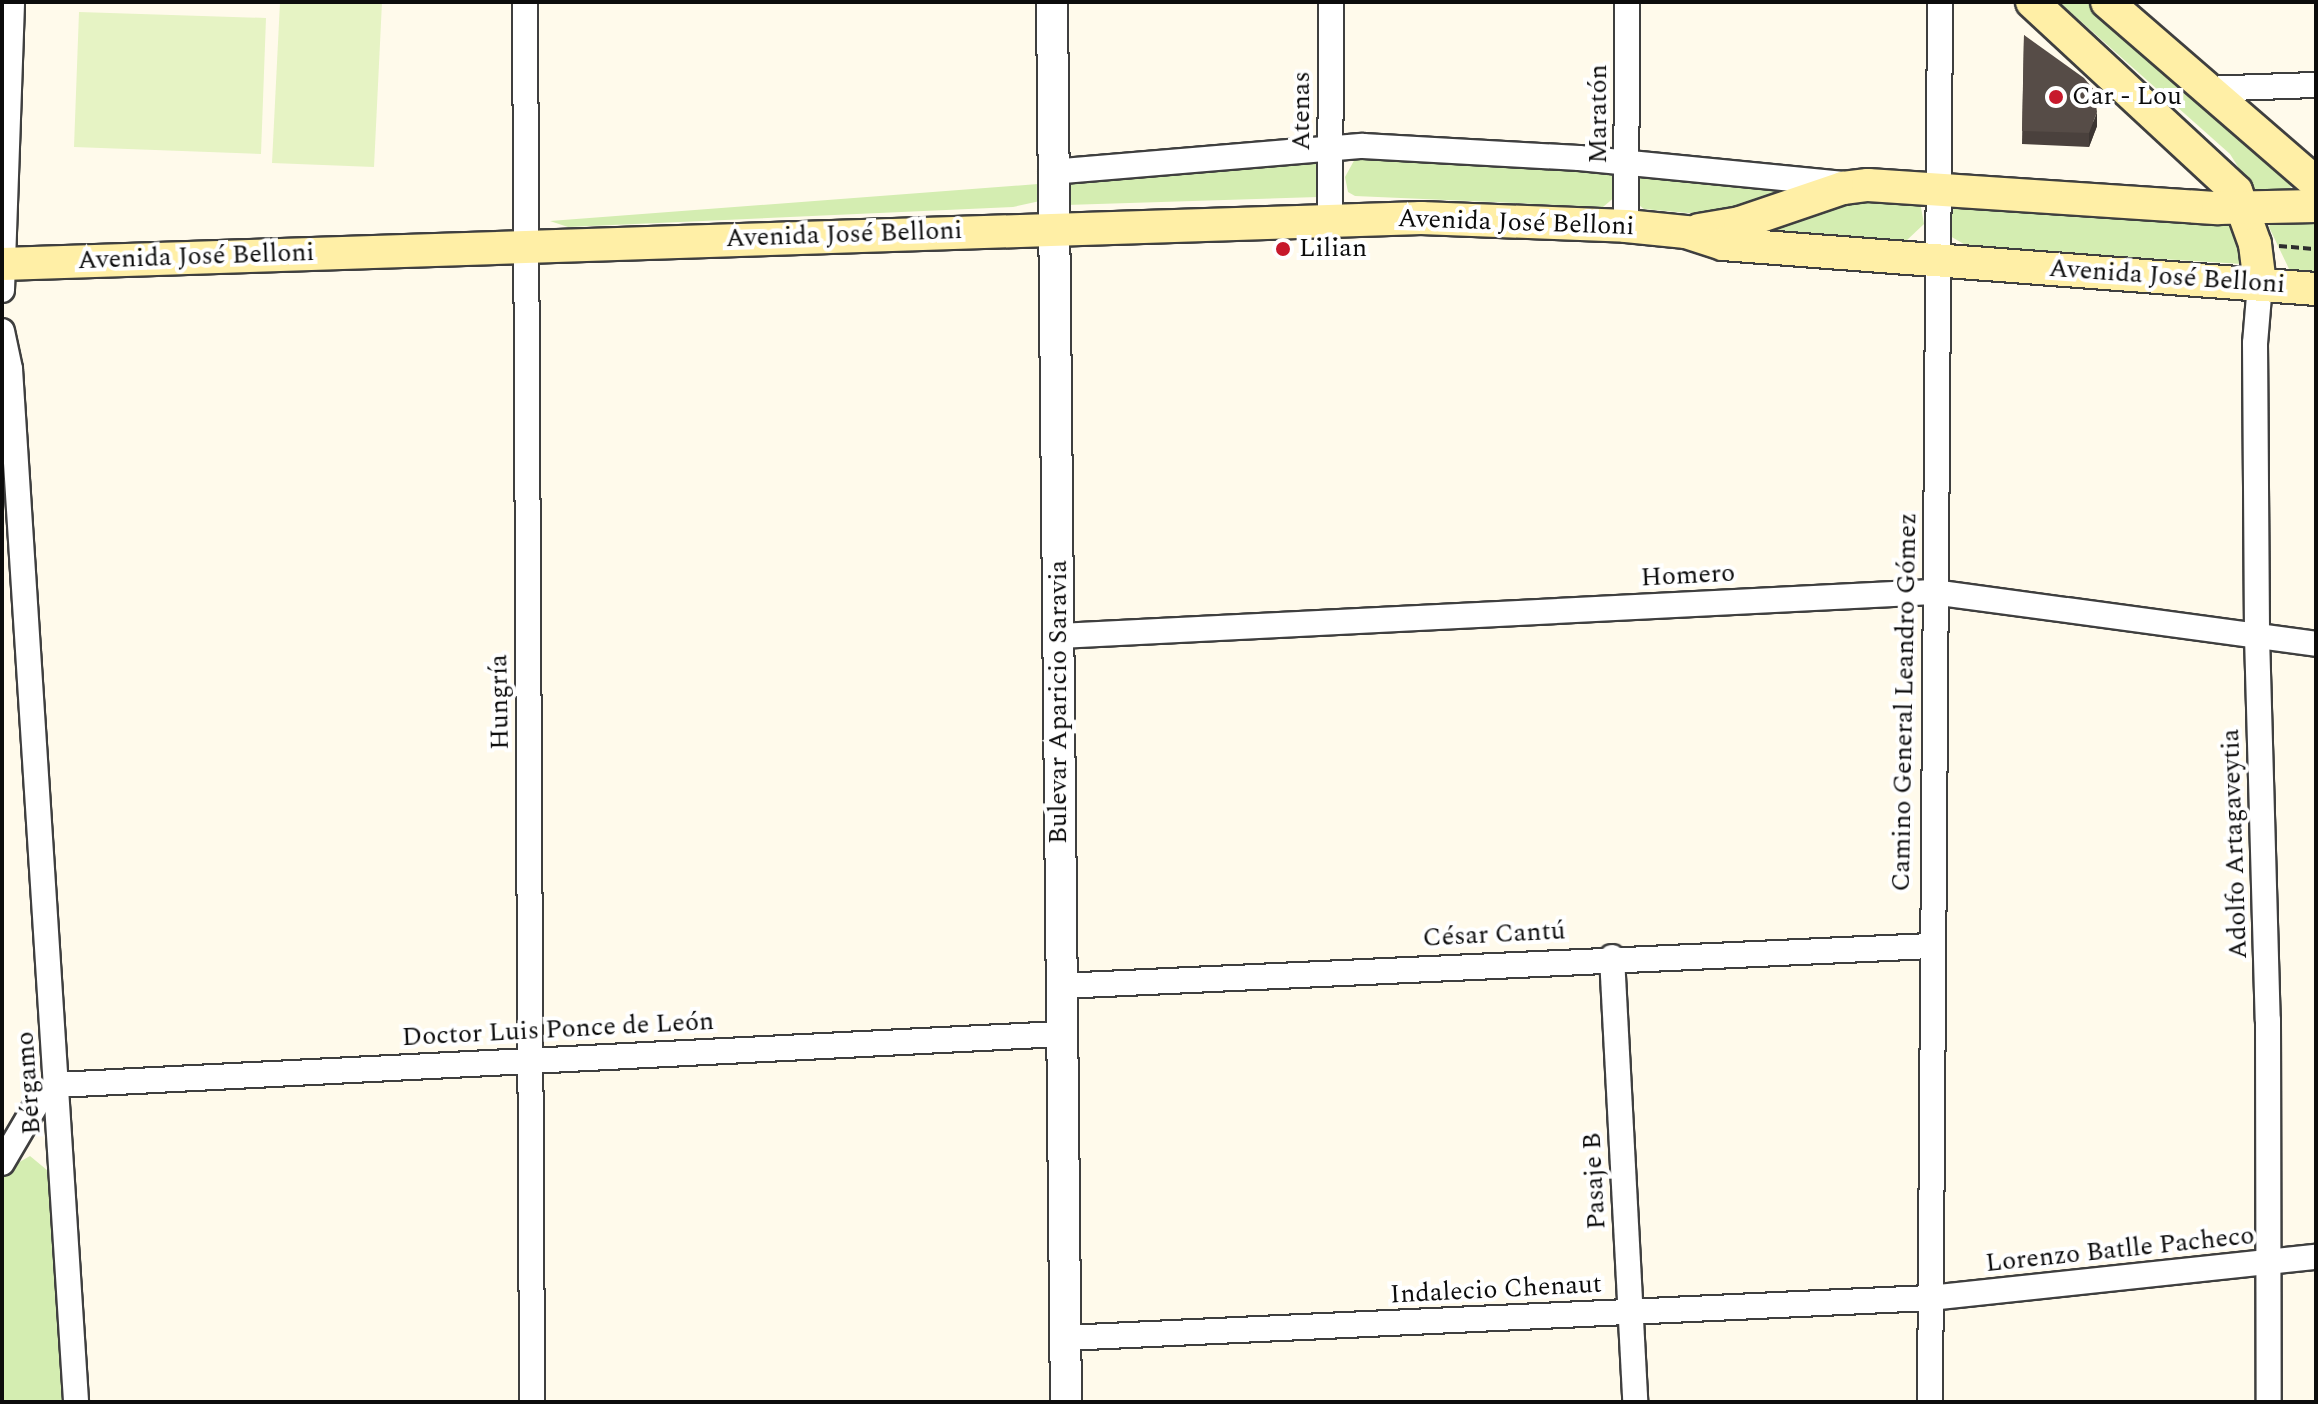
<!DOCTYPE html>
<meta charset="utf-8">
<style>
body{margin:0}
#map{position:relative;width:2318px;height:1404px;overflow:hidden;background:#fffaeb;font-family:Spectral,serif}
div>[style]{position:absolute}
.green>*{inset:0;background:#d4edb1}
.pitch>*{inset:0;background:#e6f3c4}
.path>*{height:4px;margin-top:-2px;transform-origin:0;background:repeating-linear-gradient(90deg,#2e2e2e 0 8px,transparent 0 12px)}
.roads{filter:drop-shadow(2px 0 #3f3f3f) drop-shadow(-2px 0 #3f3f3f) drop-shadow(0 2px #3f3f3f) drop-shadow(0 -2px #3f3f3f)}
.minor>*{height:24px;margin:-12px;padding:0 12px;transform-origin:12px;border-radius:12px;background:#fff}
.tertiary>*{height:30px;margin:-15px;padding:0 15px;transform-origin:15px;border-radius:15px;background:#fff}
.secondary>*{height:32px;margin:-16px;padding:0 16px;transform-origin:16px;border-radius:16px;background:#ffefa6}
.wall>*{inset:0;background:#4a413d}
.shaded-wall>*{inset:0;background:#3c3532}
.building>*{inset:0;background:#564c47}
.dots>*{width:22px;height:22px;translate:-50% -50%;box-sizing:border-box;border:4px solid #fff;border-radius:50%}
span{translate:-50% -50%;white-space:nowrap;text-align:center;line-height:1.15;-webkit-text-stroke:8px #fff;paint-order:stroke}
.poi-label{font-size:26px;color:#0c0c0c}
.left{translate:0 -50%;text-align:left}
.street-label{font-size:26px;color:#0c0c0c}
.frame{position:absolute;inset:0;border:4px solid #0c0c0c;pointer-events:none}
</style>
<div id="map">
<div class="green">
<div style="clip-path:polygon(2059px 2px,2086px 2px,2290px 184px,2292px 193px,2255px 194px,2230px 154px)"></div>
<div style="clip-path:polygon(1311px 156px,1321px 163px,1318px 197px,1066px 205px,1068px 180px)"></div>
<div style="clip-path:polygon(1356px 157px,1613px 171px,1618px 177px,1616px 196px,1603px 207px,1355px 196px,1348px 192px,1345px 177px)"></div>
<div style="clip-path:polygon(1636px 174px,1795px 189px,1721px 216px,1644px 209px,1635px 202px)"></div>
<div style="clip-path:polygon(1038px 184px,1040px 201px,1013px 207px,568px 227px,550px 221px)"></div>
<div style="clip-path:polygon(1837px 197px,1920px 202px,1924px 224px,1906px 241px,1706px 234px)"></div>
<div style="clip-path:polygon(1959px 203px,2234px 221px,2242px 264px,1969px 247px,1950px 236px,1950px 213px)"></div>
<div style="clip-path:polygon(2316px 213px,2316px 276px,2290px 271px,2269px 227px,2273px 219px)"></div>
<div style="clip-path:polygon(30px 1156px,53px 1175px,66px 1402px,2px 1402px,2px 1172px)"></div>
</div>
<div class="pitch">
<div style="clip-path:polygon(280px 2px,382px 2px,374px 167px,272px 163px)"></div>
<div style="clip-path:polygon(79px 12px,266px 18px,261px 154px,74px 147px)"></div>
</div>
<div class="path">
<div style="left:2279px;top:246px;width:37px;rotate:5deg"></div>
</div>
<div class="roads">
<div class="minor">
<div style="left:525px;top:2px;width:1400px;rotate:89.71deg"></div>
<div style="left:2205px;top:89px;width:111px;rotate:-2.1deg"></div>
<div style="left:1051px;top:172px;width:313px;rotate:-4.8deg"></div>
<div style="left:1363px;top:146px;width:216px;rotate:3.2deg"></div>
<div style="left:1579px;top:158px;width:276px;rotate:5.6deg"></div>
<div style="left:1330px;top:219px;width:217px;rotate:-89.7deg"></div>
<div style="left:1626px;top:226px;width:224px;rotate:-89.7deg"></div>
<div style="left:2260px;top:284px;width:59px;rotate:94.8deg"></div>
<div style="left:2255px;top:343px;width:293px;rotate:89.6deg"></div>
<div style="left:2257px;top:636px;width:384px;rotate:88.4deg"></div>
<div style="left:2268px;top:1020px;width:382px;rotate:89.9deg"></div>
<div style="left:2px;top:290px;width:288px;rotate:-88deg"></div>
<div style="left:2px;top:331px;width:39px;rotate:78deg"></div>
<div style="left:10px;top:369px;width:1035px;rotate:86.34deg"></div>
<div style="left:1059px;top:636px;width:875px;rotate:-2.88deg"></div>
<div style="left:1933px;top:592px;width:387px;rotate:7.7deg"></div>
<div style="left:1612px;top:957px;width:446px;rotate:87deg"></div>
<div style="left:1060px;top:986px;width:872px;rotate:-2.63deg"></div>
<div style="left:2px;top:1163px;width:73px;rotate:-59.6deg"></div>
<div style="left:39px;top:1100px;width:23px;rotate:-40deg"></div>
<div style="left:57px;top:1085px;width:1005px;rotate:-2.91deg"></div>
<div style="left:1065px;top:1338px;width:866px;rotate:-2.65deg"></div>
<div style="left:1930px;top:1298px;width:388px;rotate:-6.1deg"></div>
<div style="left:1930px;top:1402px;width:1400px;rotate:-89.59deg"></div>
</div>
<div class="tertiary">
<div style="left:1052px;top:2px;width:1400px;rotate:89.43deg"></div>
</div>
<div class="secondary">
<div style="left:2032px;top:2px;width:278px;rotate:42.8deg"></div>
<div style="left:2236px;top:191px;width:56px;rotate:70.3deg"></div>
<div style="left:2255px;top:244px;width:40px;rotate:82.9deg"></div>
<div style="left:2107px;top:2px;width:276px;rotate:40.9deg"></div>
<div style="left:1699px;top:230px;width:42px;rotate:-9.7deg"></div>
<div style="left:1740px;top:223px;width:109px;rotate:-18.8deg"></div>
<div style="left:1843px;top:188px;width:25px;rotate:-7deg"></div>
<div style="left:1868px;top:185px;width:351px;rotate:3.8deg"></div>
<div style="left:2218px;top:208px;width:98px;rotate:-1.2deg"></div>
<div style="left:2px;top:264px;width:1420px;rotate:-1.86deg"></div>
<div style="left:1421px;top:218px;width:205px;rotate:2.2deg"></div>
<div style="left:1626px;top:226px;width:60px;rotate:5.7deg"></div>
<div style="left:1686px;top:232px;width:39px;rotate:18deg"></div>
<div style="left:1723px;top:244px;width:595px;rotate:4.34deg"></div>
</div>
</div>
<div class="wall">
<div style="clip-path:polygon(2024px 35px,2097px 126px,2089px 147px,2022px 144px)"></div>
</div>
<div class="shaded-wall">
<div style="clip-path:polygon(2097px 112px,2097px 126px,2089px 147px,2089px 133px)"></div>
</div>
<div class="building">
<div style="clip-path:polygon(2024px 35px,2084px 78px,2094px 90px,2097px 112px,2089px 133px,2022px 131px)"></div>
</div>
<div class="dots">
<div style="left:2056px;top:97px;background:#c7192c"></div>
<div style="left:1283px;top:249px;background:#c7192c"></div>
</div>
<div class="poi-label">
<span class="left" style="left:2072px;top:97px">Car - Lou</span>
<span class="left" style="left:1299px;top:249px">Lilian</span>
</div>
<div class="street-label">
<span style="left:1302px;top:111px;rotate:-90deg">Atenas</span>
<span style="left:1599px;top:114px;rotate:-90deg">Maratón</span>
<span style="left:1516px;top:223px;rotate:2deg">Avenida José Belloni</span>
<span style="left:844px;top:235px;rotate:-2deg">Avenida José Belloni</span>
<span style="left:196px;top:257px;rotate:-2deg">Avenida José Belloni</span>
<span style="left:2167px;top:277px;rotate:4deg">Avenida José Belloni</span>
<span style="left:1688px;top:576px;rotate:-3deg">Homero</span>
<span style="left:500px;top:702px;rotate:-91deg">Hungría</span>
<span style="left:1059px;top:702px;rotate:-90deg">Bulevar Aparicio Saravia</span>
<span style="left:1905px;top:702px;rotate:-89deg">Camino General Leandro Gómez</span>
<span style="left:2235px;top:844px;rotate:-92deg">Adolfo Artagaveytia</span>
<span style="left:1494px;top:935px;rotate:-3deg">César Cantú</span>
<span style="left:558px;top:1030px;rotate:-3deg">Doctor Luis Ponce de León</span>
<span style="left:29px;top:1083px;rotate:-94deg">Bérgamo</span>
<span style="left:1595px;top:1181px;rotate:-93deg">Pasaje B</span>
<span style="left:2120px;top:1250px;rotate:-6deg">Lorenzo Batlle Pacheco</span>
<span style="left:1496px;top:1290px;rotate:-3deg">Indalecio Chenaut</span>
</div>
<div class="frame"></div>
</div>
